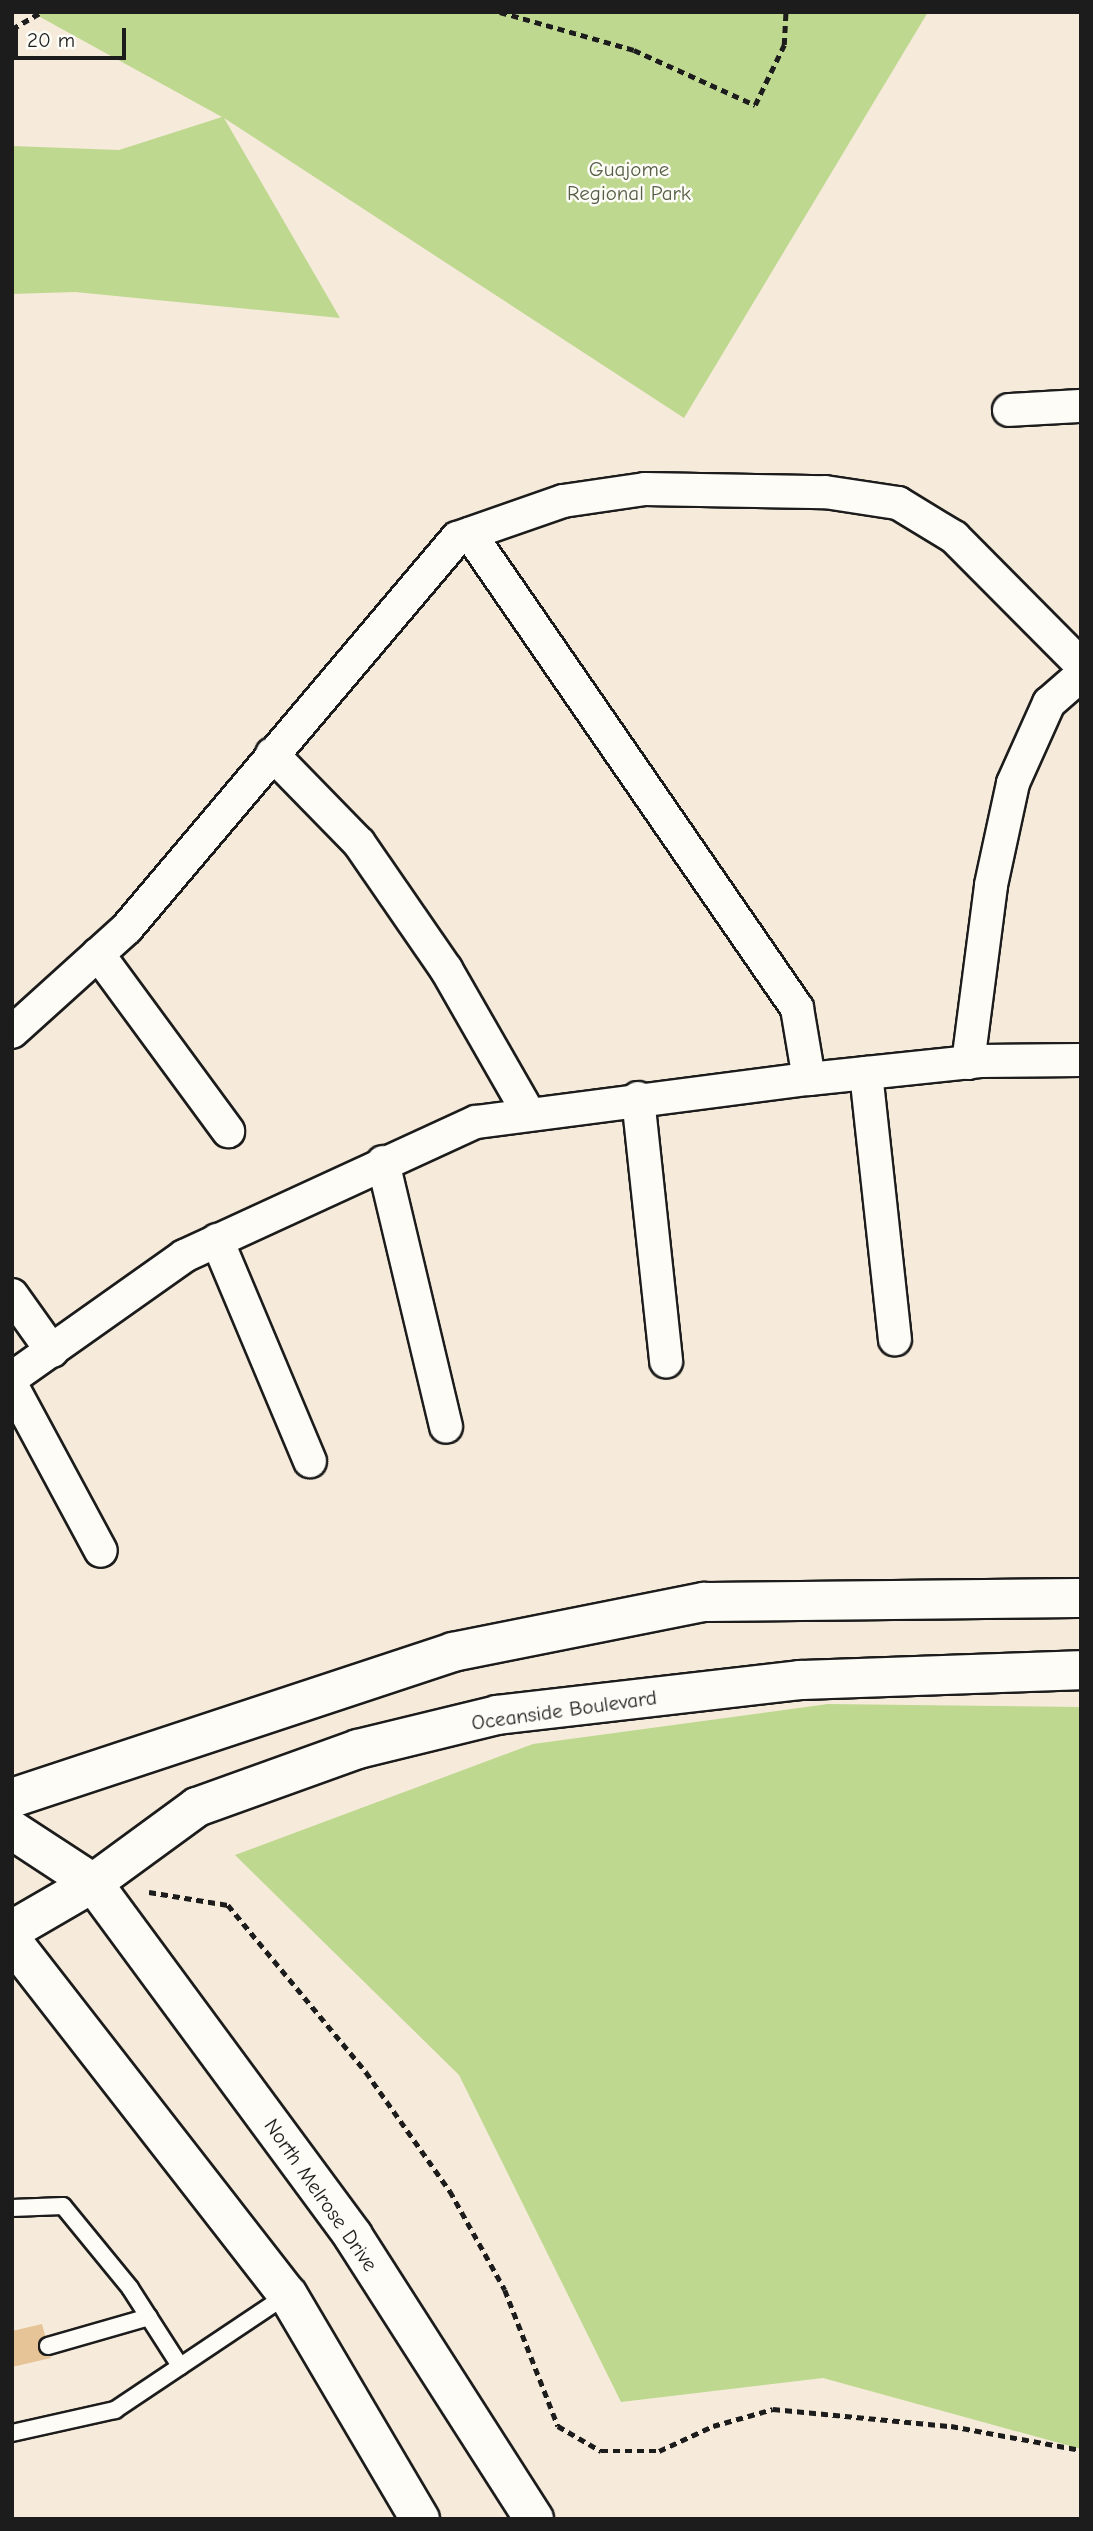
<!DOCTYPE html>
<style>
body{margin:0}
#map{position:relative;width:1093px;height:2531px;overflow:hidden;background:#f6ebda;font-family:"Comic Neue",sans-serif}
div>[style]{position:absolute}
.green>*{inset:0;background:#bed890}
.building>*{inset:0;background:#e6c497}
.path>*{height:4.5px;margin-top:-2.25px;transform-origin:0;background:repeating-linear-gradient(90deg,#1c1c1c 0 7px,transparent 0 12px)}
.roads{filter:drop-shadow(2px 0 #1c1c1c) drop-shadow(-2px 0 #1c1c1c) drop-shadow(0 2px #1c1c1c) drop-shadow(0 -2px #1c1c1c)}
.lane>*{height:16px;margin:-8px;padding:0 8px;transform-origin:8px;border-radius:8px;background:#fdfcf7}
.street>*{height:32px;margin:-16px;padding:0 16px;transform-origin:16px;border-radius:16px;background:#fdfcf7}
.primary>*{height:38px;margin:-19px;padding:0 19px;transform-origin:19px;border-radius:19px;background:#fdfcf7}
span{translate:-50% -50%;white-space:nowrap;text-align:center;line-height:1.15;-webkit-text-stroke:5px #fdfcf7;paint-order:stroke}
.park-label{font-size:21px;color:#555e45}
.street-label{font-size:21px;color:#1c1c1c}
.frame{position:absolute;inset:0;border:14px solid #1c1c1c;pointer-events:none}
.scale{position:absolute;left:14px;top:28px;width:112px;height:32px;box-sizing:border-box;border:4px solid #1c1c1c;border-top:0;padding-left:9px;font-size:21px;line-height:24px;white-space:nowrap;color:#1c1c1c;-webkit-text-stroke:5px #fdfcf7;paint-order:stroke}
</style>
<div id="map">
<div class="green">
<div style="clip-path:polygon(31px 12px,928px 12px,684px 418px,224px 118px,340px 318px,75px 292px,12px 294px,12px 146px,119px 150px,222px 117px)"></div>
<div style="clip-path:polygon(828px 1704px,1081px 1707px,1081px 2449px,823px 2378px,621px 2402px,459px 2075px,235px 1855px,533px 1744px)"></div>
</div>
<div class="building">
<div style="clip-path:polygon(42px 2324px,51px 2358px,12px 2367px,12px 2331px)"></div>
</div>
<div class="path">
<div style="left:500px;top:12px;width:139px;rotate:15.8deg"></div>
<div style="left:634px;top:50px;width:133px;rotate:24.4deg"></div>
<div style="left:755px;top:105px;width:67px;rotate:-64.2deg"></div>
<div style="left:784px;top:45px;width:33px;rotate:-87deg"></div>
<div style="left:12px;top:29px;width:34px;rotate:-30deg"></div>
<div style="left:149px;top:1892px;width:80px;rotate:9.3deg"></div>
<div style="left:228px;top:1905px;width:217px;rotate:50.4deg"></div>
<div style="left:366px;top:2072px;width:146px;rotate:54.8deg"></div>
<div style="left:450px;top:2191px;width:113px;rotate:60.9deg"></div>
<div style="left:505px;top:2290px;width:146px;rotate:68.7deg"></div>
<div style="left:558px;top:2426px;width:50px;rotate:30.2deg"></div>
<div style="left:601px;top:2451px;width:58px"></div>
<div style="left:659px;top:2451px;width:60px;rotate:-24.8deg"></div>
<div style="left:713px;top:2426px;width:62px;rotate:-15.8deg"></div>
<div style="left:773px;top:2409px;width:179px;rotate:5.5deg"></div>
<div style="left:951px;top:2426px;width:132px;rotate:10.5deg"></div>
</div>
<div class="roads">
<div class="lane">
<div style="left:12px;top:2208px;width:51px;rotate:-2.2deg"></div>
<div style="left:63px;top:2206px;width:106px;rotate:50.7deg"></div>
<div style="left:130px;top:2288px;width:93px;rotate:57.3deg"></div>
<div style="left:48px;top:2346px;width:105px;rotate:-16deg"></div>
<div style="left:12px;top:2433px;width:106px;rotate:-12.6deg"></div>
<div style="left:115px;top:2410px;width:207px;rotate:-33.8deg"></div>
</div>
<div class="street">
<div style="left:1009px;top:410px;width:72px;rotate:-3.2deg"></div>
<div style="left:470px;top:534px;width:576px;rotate:55.4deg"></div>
<div style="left:797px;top:1008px;width:72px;rotate:80.4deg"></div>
<div style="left:272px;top:754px;width:124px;rotate:45.7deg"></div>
<div style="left:359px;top:843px;width:153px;rotate:55.4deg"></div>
<div style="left:446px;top:969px;width:167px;rotate:60.2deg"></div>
<div style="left:98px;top:954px;width:220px;rotate:53.7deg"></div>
<div style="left:12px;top:1032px;width:155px;rotate:-42.1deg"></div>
<div style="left:127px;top:928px;width:511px;rotate:-49.76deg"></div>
<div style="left:457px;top:538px;width:112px;rotate:-19.2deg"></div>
<div style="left:563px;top:501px;width:83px;rotate:-8.3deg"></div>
<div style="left:645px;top:489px;width:180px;rotate:1deg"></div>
<div style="left:825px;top:492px;width:74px;rotate:8.6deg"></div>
<div style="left:898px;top:503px;width:66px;rotate:31.3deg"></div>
<div style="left:954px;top:537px;width:180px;rotate:45.2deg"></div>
<div style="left:968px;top:1063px;width:179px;rotate:-82.6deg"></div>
<div style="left:991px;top:885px;width:104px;rotate:-77.8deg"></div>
<div style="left:1013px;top:783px;width:88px;rotate:-65.8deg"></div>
<div style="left:1049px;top:703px;width:43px;rotate:-41.2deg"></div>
<div style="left:866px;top:1073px;width:268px;rotate:83.8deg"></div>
<div style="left:638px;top:1098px;width:265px;rotate:83.9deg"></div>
<div style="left:383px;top:1162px;width:272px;rotate:76.6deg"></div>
<div style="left:217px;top:1240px;width:240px;rotate:67.2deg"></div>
<div style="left:12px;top:1295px;width:69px;rotate:54.5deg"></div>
<div style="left:12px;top:1378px;width:211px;rotate:-35.3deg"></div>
<div style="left:184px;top:1256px;width:321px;rotate:-24.7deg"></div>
<div style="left:476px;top:1122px;width:336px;rotate:-7.4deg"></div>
<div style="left:809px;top:1079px;width:172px;rotate:-6deg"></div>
<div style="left:980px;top:1061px;width:101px;rotate:-0.6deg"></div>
<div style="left:12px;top:1386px;width:187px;rotate:61.7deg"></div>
</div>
<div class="primary">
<div style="left:12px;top:1798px;width:465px;rotate:-18.3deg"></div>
<div style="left:453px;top:1652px;width:256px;rotate:-11.3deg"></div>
<div style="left:704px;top:1602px;width:377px;rotate:-0.6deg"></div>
<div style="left:12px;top:1830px;width:97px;rotate:33.2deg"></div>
<div style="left:93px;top:1883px;width:438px;rotate:53.6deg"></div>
<div style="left:353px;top:2236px;width:336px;rotate:57.4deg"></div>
<div style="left:12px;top:1930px;width:94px;rotate:-30.1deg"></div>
<div style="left:93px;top:1883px;width:129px;rotate:-36.2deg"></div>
<div style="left:197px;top:1807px;width:171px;rotate:-19.8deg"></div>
<div style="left:358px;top:1749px;width:143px;rotate:-13.7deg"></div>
<div style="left:497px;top:1715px;width:305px;rotate:-6.6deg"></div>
<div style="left:800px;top:1680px;width:281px;rotate:-2deg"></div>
<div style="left:12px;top:1941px;width:449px;rotate:52.1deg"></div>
<div style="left:288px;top:2295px;width:260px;rotate:59.5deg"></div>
</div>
</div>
<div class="park-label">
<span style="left:629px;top:181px">Guajome<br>Regional Park</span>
</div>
<div class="street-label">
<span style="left:564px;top:1710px;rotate:-8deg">Oceanside Boulevard</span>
<span style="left:321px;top:2195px;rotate:55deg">North Melrose Drive</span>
</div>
<div class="frame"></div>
<div class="scale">20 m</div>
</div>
